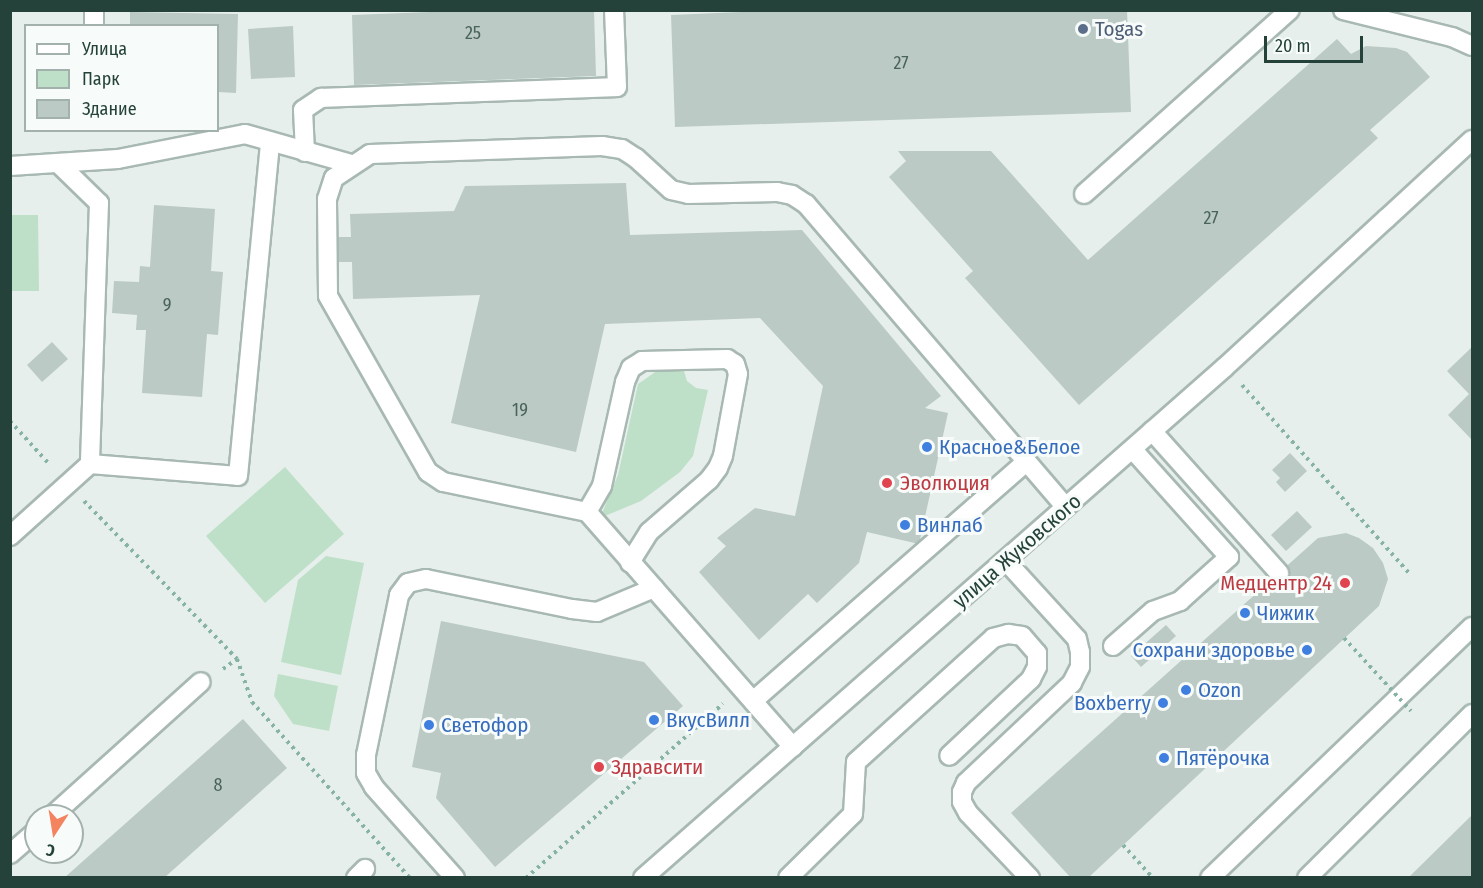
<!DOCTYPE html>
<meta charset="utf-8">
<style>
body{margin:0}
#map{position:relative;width:1483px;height:888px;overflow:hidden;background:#e6efeb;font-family:"Fira Sans Condensed",sans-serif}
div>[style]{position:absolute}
.green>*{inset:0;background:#bfe0c8}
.building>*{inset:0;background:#bbcac4}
.path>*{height:4px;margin-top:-2px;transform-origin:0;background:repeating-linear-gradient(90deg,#86b3a5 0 3px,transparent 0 7.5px)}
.roads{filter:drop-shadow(2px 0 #a8b8b2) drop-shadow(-2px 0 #a8b8b2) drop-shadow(0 2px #a8b8b2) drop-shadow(0 -2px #a8b8b2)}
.service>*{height:18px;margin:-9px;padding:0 9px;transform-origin:9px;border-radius:9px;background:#fff}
.minor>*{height:18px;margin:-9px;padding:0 9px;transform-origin:9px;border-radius:9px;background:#fff}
.path-bridge>*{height:4px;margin-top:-2px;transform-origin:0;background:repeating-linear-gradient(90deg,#86b3a5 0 3px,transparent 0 7.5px)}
.dots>*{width:16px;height:16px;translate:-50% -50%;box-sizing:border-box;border:3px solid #f7fbf9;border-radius:50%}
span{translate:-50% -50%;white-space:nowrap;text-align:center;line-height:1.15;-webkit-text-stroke:6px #f7fbf9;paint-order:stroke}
.number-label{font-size:18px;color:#4a645c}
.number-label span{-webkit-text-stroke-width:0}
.service-label{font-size:21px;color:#4e5e75}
.left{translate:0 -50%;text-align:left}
.shop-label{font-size:21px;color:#366cbe}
.right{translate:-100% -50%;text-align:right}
.health-label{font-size:21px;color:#be3a42}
.street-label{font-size:21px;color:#24423a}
.frame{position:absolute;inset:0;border:12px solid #24423a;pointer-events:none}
.legend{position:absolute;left:24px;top:24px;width:195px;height:108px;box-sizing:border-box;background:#f7fbf9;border:2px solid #a3b1ad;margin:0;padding:8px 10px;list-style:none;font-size:18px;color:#24423a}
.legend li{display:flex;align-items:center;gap:12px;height:30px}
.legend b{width:30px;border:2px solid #a3b1ad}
.north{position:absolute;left:24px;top:804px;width:60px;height:60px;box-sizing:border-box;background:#f7fbf9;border:2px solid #a3b1ad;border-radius:50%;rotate:192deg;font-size:16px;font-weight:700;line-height:24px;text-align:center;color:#24423a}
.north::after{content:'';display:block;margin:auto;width:21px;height:27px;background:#f4845f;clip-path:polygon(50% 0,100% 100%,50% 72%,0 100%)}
.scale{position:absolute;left:1264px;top:36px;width:99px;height:27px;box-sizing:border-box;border:3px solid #24423a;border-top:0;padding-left:8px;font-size:18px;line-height:21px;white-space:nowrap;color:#24423a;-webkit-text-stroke:4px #f7fbf9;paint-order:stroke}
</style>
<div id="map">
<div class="green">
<div style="clip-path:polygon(11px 215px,38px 215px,39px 291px,11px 291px)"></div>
<div style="clip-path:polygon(658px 370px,684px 371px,687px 381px,696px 388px,708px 390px,693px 456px,680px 472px,641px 501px,600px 518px,618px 475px,638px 384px)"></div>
<div style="clip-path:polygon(285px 467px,344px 534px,265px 603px,206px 536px)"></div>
<div style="clip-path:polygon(326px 556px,364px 563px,341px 675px,281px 662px,298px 580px)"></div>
<div style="clip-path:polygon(278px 674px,338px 686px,329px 731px,293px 724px,274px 696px)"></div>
</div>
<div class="building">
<div style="clip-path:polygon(482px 10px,594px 10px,596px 76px,354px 85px,352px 15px)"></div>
<div style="clip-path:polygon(789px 10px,1127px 10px,1131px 112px,675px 127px,671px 15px)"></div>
<div style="clip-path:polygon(130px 12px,238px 14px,236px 93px,218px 92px,218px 26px,130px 26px)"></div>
<div style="clip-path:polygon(293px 26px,295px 77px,251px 79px,248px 29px)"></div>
<div style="clip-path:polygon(1337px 39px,1351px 54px,1366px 46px,1396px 48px,1407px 52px,1430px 77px,1370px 130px,1378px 138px,1079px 405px,965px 278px,973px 271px,889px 177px,906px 161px,898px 151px,991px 151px,1088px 260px)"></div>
<div style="clip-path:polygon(626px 183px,630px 235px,802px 230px,941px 396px,925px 408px,948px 413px,919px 544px,867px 532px,859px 563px,817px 603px,808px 594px,759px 640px,699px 572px,726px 546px,717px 538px,755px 508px,795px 516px,823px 386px,760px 318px,605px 324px,576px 452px,451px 423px,480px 295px,353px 299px,352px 262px,338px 262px,338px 237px,351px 237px,350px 214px,454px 211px,465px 186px)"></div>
<div style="clip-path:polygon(154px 205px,215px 209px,211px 271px,223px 272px,218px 335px,207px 334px,202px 397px,142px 393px,146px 330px,136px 330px,137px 315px,112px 313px,114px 281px,139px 282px,140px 266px,150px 267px)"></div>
<div style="clip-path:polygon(52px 342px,68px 359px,42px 382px,27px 365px)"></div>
<div style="clip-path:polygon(1472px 347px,1472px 440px,1448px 415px,1469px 394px,1447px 371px)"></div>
<div style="clip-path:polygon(1290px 453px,1307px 471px,1285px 492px,1276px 482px,1280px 478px,1272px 470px)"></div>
<div style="clip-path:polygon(1297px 511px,1312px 527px,1286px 551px,1271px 535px)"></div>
<div style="clip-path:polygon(1346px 533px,1359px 538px,1373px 548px,1383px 563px,1388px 579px,1379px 606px,1088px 878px,1071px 878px,1011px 813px,1318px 538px)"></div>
<div style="clip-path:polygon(441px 621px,644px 662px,683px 706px,495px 867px,436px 798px,441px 773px,412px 767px)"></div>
<div style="clip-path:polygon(1166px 625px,1176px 636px,1141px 667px,1131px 656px)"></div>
<div style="clip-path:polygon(243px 719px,287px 768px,164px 878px,64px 878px)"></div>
<div style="clip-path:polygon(1472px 815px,1472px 878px,1408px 878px)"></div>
</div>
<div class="path">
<div style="left:1242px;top:385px;width:253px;rotate:48.4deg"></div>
<div style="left:10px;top:421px;width:59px;rotate:47.7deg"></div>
<div style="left:84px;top:501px;width:220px;rotate:45.9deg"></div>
<div style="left:237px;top:659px;width:46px;rotate:70.8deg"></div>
<div style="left:252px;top:702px;width:237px;rotate:48.1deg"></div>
<div style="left:223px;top:669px;width:17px;rotate:-36deg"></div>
<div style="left:1123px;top:845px;width:45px;rotate:47.7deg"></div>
<div style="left:526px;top:878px;width:263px;rotate:-41.5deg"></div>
</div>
<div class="roads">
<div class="service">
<div style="left:1343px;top:10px;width:112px;rotate:13.9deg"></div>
<div style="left:1452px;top:37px;width:22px;rotate:24deg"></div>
<div style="left:94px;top:26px;width:16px;rotate:-90deg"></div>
<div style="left:305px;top:152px;width:42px;rotate:-92.7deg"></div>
<div style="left:303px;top:110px;width:22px;rotate:-34deg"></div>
<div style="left:321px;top:98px;width:296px;rotate:-2.1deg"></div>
<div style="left:617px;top:87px;width:77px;rotate:-92.2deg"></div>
<div style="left:59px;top:164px;width:56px;rotate:44.3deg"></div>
<div style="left:99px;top:203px;width:261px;rotate:92deg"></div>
<div style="left:90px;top:464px;width:148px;rotate:4.6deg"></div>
<div style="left:238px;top:476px;width:336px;rotate:-84.5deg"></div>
<div style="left:10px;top:166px;width:108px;rotate:-3.7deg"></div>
<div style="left:118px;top:159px;width:129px;rotate:-11.1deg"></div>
<div style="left:245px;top:134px;width:110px;rotate:15.8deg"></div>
<div style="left:1084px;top:194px;width:276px;rotate:-41.8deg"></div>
<div style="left:1386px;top:219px;width:117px;rotate:-42.6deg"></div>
<div style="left:1152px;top:431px;width:191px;rotate:48.2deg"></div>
<div style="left:587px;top:512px;width:30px;rotate:-60deg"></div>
<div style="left:602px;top:486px;width:107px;rotate:-77.5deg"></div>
<div style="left:625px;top:382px;width:15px;rotate:-67deg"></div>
<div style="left:631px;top:368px;width:13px;rotate:-32deg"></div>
<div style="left:642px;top:361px;width:85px;rotate:-1.3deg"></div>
<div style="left:727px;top:359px;width:9px;rotate:32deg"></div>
<div style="left:735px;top:364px;width:10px;rotate:73deg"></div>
<div style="left:738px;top:374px;width:83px;rotate:100.4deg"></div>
<div style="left:723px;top:456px;width:13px;rotate:113deg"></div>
<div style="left:718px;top:468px;width:15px;rotate:127deg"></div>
<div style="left:709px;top:480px;width:79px;rotate:139.1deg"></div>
<div style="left:649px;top:532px;width:36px;rotate:122deg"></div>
<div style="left:10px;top:536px;width:108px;rotate:-42deg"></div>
<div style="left:1113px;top:646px;width:53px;rotate:-41.2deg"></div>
<div style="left:1153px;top:611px;width:29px;rotate:-20deg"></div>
<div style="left:1180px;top:601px;width:66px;rotate:-41.9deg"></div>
<div style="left:1229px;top:557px;width:145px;rotate:-131.9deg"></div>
<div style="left:753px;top:701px;width:363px;rotate:-41.2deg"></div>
<div style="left:793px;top:747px;width:313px;rotate:-131.2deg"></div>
<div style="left:587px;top:512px;width:147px;rotate:-168.2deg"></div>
<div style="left:443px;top:482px;width:18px;rotate:-146deg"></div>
<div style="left:428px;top:472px;width:202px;rotate:-119.6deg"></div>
<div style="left:328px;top:296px;width:97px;rotate:-90.6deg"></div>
<div style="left:327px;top:199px;width:22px;rotate:-72deg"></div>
<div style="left:334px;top:178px;width:43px;rotate:-33.7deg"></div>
<div style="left:370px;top:154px;width:232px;rotate:-2deg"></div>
<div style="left:602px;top:146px;width:20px;rotate:9deg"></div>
<div style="left:622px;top:149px;width:17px;rotate:33deg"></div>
<div style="left:636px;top:158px;width:47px;rotate:42.4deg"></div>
<div style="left:671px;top:190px;width:17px;rotate:13deg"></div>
<div style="left:688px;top:194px;width:89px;rotate:-1.3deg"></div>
<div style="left:777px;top:192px;width:15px;rotate:11deg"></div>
<div style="left:792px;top:195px;width:17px;rotate:33deg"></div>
<div style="left:806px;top:204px;width:399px;rotate:49.4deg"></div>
<div style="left:52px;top:816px;width:200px;rotate:-42deg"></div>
<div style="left:10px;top:854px;width:35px;rotate:-41deg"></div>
<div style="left:356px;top:878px;width:13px;rotate:-45deg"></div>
<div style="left:455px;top:878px;width:122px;rotate:-131.7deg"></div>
<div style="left:374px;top:787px;width:16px;rotate:-120deg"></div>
<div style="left:366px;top:773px;width:18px;rotate:-90deg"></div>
<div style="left:366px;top:755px;width:163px;rotate:-78.3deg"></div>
<div style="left:399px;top:595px;width:15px;rotate:-53deg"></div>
<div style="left:408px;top:583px;width:18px;rotate:-13deg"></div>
<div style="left:426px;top:579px;width:149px;rotate:11.6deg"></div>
<div style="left:572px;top:609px;width:25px;rotate:7deg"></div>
<div style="left:597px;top:612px;width:62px;rotate:-22.8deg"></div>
<div style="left:788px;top:878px;width:91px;rotate:-44.6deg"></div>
<div style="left:853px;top:814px;width:52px;rotate:-86.7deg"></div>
<div style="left:856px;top:762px;width:185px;rotate:-42.1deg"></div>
<div style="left:993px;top:638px;width:16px;rotate:-15deg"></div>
<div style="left:1008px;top:634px;width:14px;rotate:8deg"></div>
<div style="left:1022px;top:636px;width:23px;rotate:49deg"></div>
<div style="left:1037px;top:653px;width:14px;rotate:90deg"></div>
<div style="left:1037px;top:667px;width:13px;rotate:117deg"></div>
<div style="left:1031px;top:679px;width:112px;rotate:136.8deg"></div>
<div style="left:1307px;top:878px;width:233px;rotate:-44.8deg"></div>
</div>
<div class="minor">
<div style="left:1006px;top:561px;width:105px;rotate:47.7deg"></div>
<div style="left:1077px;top:639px;width:13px;rotate:77deg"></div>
<div style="left:1080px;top:652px;width:15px;rotate:90deg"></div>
<div style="left:1080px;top:667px;width:18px;rotate:117deg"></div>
<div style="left:1072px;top:683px;width:146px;rotate:136.7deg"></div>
<div style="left:966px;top:783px;width:10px;rotate:114deg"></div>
<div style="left:962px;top:792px;width:10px;rotate:90deg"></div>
<div style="left:962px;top:802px;width:13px;rotate:61deg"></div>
<div style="left:968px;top:813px;width:90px;rotate:46.4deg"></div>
<div style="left:643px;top:878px;width:774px;rotate:-41.28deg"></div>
<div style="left:1225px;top:367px;width:219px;rotate:-42.6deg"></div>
<div style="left:1210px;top:878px;width:363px;rotate:-43.8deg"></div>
</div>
</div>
<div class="path-bridge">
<div style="left:1344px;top:638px;width:99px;rotate:47.5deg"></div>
</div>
<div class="dots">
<div style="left:1083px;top:29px;background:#5c6f8a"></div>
<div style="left:927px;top:447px;background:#3f7fe0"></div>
<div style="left:887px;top:483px;background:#e0444e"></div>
<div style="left:905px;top:525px;background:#3f7fe0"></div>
<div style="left:1345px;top:583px;background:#e0444e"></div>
<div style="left:1245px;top:613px;background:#3f7fe0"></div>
<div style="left:1307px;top:650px;background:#3f7fe0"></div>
<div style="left:1186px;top:690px;background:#3f7fe0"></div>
<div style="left:1163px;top:703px;background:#3f7fe0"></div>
<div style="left:654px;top:720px;background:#3f7fe0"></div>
<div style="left:429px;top:725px;background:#3f7fe0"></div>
<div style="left:1164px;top:758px;background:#3f7fe0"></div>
<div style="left:599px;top:767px;background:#e0444e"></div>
</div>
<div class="number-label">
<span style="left:473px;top:33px">25</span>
<span style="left:901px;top:63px">27</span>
<span style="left:1211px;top:218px">27</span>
<span style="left:167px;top:305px">9</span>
<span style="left:520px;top:410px">19</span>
<span style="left:218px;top:785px">8</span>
</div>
<div class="service-label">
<span class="left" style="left:1095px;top:29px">Togas</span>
</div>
<div class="shop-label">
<span class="left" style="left:939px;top:447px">Красное&amp;Белое</span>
<span class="left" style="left:917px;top:525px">Винлаб</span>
<span class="left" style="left:1257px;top:613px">Чижик</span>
<span class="right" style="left:1295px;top:650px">Сохрани здоровье</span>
<span class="left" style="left:1198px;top:690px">Ozon</span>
<span class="right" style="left:1151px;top:703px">Boxberry</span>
<span class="left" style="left:666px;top:720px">ВкусВилл</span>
<span class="left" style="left:441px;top:725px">Светофор</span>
<span class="left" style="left:1176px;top:758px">Пятёрочка</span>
</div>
<div class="health-label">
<span class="left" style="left:900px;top:483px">Эволюция</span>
<span class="right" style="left:1332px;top:583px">Медцентр 24</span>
<span class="left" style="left:611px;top:767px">Здравсити</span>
</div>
<div class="street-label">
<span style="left:1017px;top:551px;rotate:-41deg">улица Жуковского</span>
</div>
<div class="frame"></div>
<ul class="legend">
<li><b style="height:8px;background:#fff"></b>Улица</li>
<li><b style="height:16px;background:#bfe0c8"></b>Парк</li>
<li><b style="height:16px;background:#bbcac4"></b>Здание</li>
</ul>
<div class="north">С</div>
<div class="scale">20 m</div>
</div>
